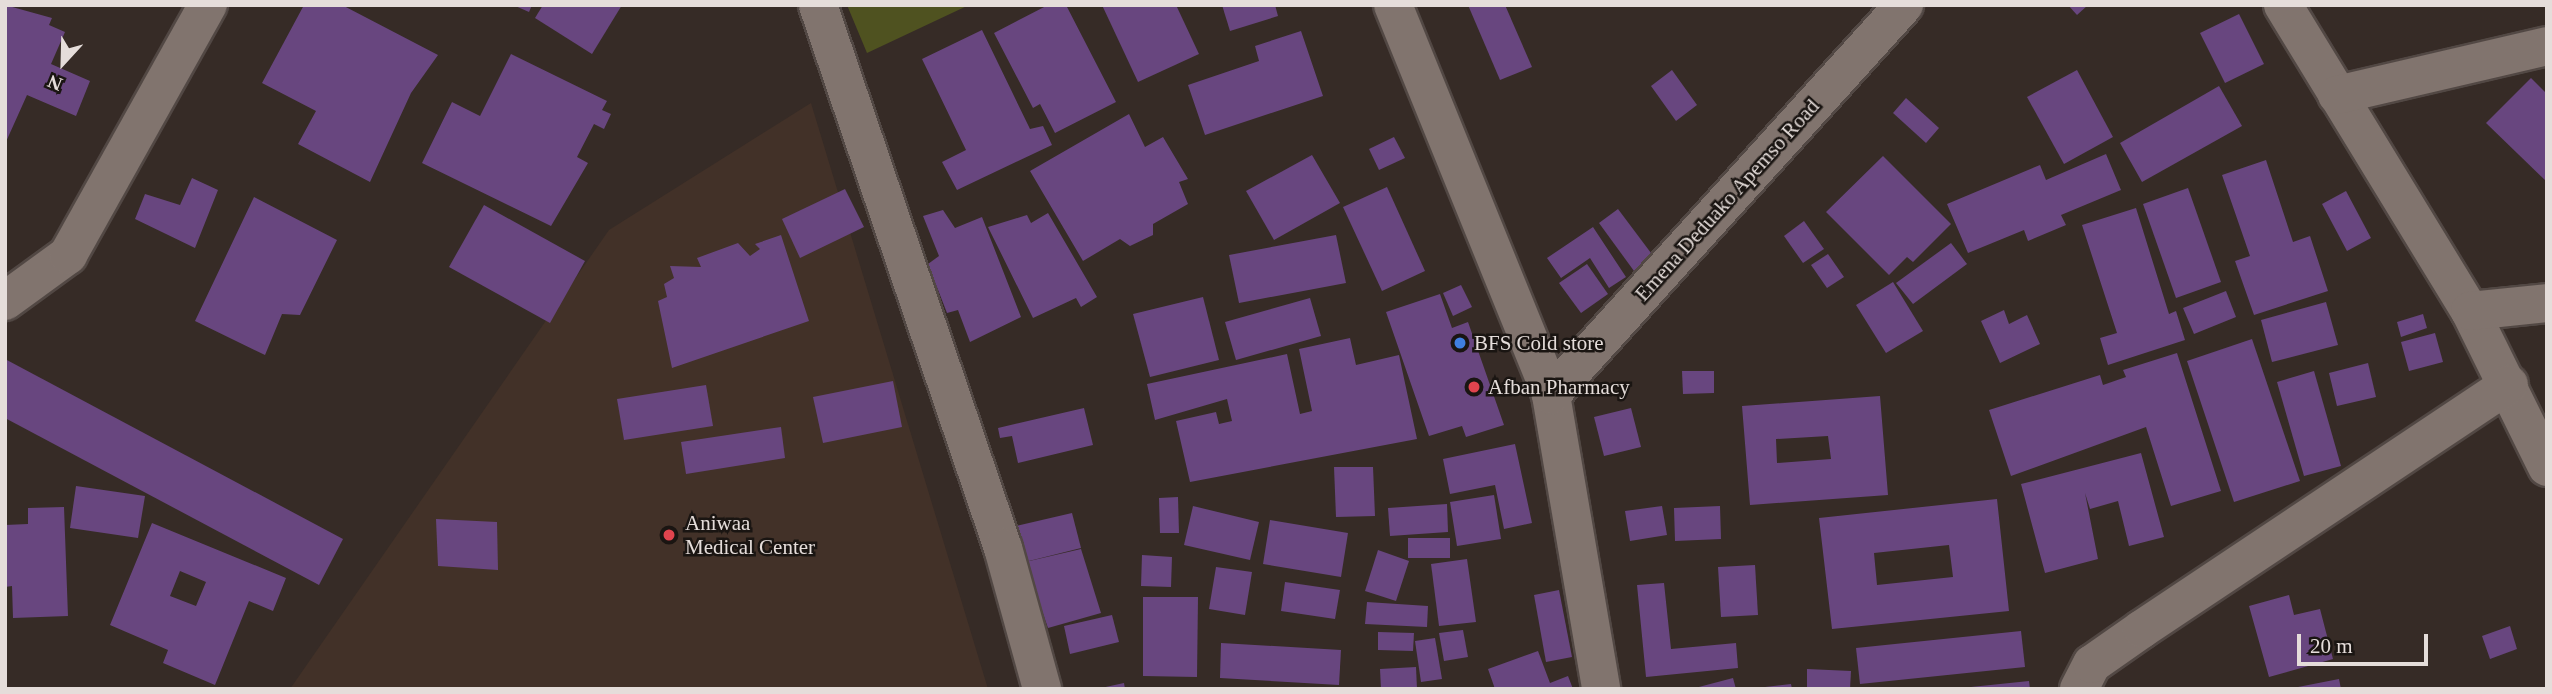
<!DOCTYPE html>
<style>
body{margin:0}
#map{position:relative;width:2552px;height:694px;overflow:hidden;background:#362b26;font-family:Georgia,serif}
div>[style]{position:absolute}
.built>*{inset:0;background:#423128}
.green>*{inset:0;background:#4f5220}
.building>*{inset:0;background:#68467f}
.roads{filter:drop-shadow(2px 0 #524844) drop-shadow(-2px 0 #524844) drop-shadow(0 2px #524844) drop-shadow(0 -2px #524844)}
.minor>*{height:38px;margin:-19px;padding:0 19px;transform-origin:19px;border-radius:19px;background:#81746e}
.dots>*{width:19px;height:19px;translate:-50% -50%;box-sizing:border-box;border:4px solid #1a1512;border-radius:50%}
span{translate:-50% -50%;white-space:nowrap;text-align:center;line-height:1.15;-webkit-text-stroke:5px #1a1512;paint-order:stroke}
.street-label{font-size:21px;color:#e5ddda}
.poi-label{font-size:21px;color:#e5ddda}
.left{translate:0 -50%;text-align:left}
.frame{position:absolute;inset:0;border:7px solid #e5ddda;pointer-events:none}
.north{position:absolute;left:28px;top:28px;width:70px;height:70px;-webkit-text-stroke:5px #1a1512;paint-order:stroke;rotate:202deg;font-size:19px;font-weight:700;line-height:28px;text-align:center;color:#e5ddda}
.north::after{content:'';display:block;margin:auto;width:24px;height:32px;background:#e5ddda;clip-path:polygon(50% 0,100% 100%,50% 72%,0 100%)}
.scale{position:absolute;left:2297px;top:634px;width:131px;height:32px;box-sizing:border-box;border:4px solid #e5ddda;border-top:0;padding-left:9px;font-size:21px;line-height:24px;white-space:nowrap;color:#e5ddda;-webkit-text-stroke:5px #1a1512;paint-order:stroke}
</style>
<div id="map">
<div class="built">
<div style="clip-path:polygon(811px 103px,988px 689px,290px 689px,609px 230px)"></div>
</div>
<div class="green">
<div style="clip-path:polygon(847px 5px,969px 5px,867px 53px)"></div>
</div>
<div class="building">
<div style="clip-path:polygon(5px 5px,52px 18px,49px 25px,65px 32px,51px 64px,90px 81px,76px 116px,27px 95px,5px 144px)"></div>
<div style="clip-path:polygon(304px 5px,342px 5px,438px 55px,411px 93px,370px 182px,298px 144px,316px 111px,262px 83px)"></div>
<div style="clip-path:polygon(513px 5px,532px 5px,529px 12px)"></div>
<div style="clip-path:polygon(543px 5px,622px 5px,592px 54px,535px 18px)"></div>
<div style="clip-path:polygon(1048px 5px,1066px 5px,1116px 102px,1055px 133px,1040px 104px,1033px 108px,994px 33px)"></div>
<div style="clip-path:polygon(1102px 5px,1176px 5px,1199px 54px,1138px 82px)"></div>
<div style="clip-path:polygon(1222px 5px,1275px 5px,1278px 16px,1230px 31px)"></div>
<div style="clip-path:polygon(1468px 5px,1505px 5px,1532px 67px,1500px 80px)"></div>
<div style="clip-path:polygon(2068px 5px,2088px 5px,2077px 15px)"></div>
<div style="clip-path:polygon(2239px 14px,2264px 64px,2225px 83px,2200px 33px)"></div>
<div style="clip-path:polygon(982px 30px,1030px 129px,1043px 126px,1052px 145px,957px 190px,942px 162px,966px 150px,922px 59px)"></div>
<div style="clip-path:polygon(1301px 31px,1323px 96px,1205px 135px,1188px 85px,1259px 61px,1255px 46px)"></div>
<div style="clip-path:polygon(511px 54px,607px 101px,602px 110px,611px 114px,604px 129px,594px 124px,577px 157px,588px 163px,551px 226px,422px 163px,452px 102px,480px 116px)"></div>
<div style="clip-path:polygon(1672px 70px,1697px 105px,1676px 121px,1651px 86px)"></div>
<div style="clip-path:polygon(2077px 70px,2113px 137px,2064px 164px,2027px 97px)"></div>
<div style="clip-path:polygon(2531px 78px,2547px 94px,2547px 182px,2486px 123px)"></div>
<div style="clip-path:polygon(2219px 86px,2242px 126px,2142px 182px,2120px 143px)"></div>
<div style="clip-path:polygon(1906px 98px,1939px 128px,1926px 143px,1893px 113px)"></div>
<div style="clip-path:polygon(1129px 114px,1145px 147px,1163px 137px,1188px 179px,1179px 182px,1188px 204px,1153px 224px,1153px 235px,1130px 246px,1120px 239px,1083px 261px,1030px 171px)"></div>
<div style="clip-path:polygon(1394px 137px,1405px 158px,1379px 170px,1369px 149px)"></div>
<div style="clip-path:polygon(2106px 154px,2121px 190px,2061px 215px,2066px 225px,2028px 241px,2024px 230px,1968px 253px,1947px 204px,2040px 165px,2046px 180px)"></div>
<div style="clip-path:polygon(1312px 155px,1340px 203px,1274px 240px,1246px 191px)"></div>
<div style="clip-path:polygon(1883px 156px,1951px 224px,1913px 262px,1907px 257px,1889px 275px,1826px 212px)"></div>
<div style="clip-path:polygon(2266px 160px,2293px 242px,2310px 236px,2328px 291px,2254px 315px,2235px 261px,2250px 256px,2222px 175px)"></div>
<div style="clip-path:polygon(192px 178px,218px 190px,195px 248px,135px 219px,145px 194px,180px 205px)"></div>
<div style="clip-path:polygon(1387px 187px,1425px 271px,1382px 291px,1343px 207px)"></div>
<div style="clip-path:polygon(2188px 188px,2221px 282px,2176px 298px,2143px 204px)"></div>
<div style="clip-path:polygon(845px 189px,864px 227px,800px 258px,782px 219px)"></div>
<div style="clip-path:polygon(2346px 191px,2371px 238px,2347px 251px,2322px 204px)"></div>
<div style="clip-path:polygon(254px 197px,337px 240px,300px 315px,282px 314px,265px 355px,195px 321px)"></div>
<div style="clip-path:polygon(484px 205px,585px 261px,550px 323px,449px 267px)"></div>
<div style="clip-path:polygon(2136px 208px,2169px 314px,2176px 311px,2185px 340px,2108px 365px,2100px 338px,2117px 333px,2082px 225px)"></div>
<div style="clip-path:polygon(1618px 209px,1654px 257px,1634px 271px,1599px 223px)"></div>
<div style="clip-path:polygon(943px 210px,955px 228px,982px 217px,1021px 317px,970px 342px,958px 310px,947px 313px,928px 264px,939px 256px,923px 216px)"></div>
<div style="clip-path:polygon(1048px 213px,1097px 297px,1081px 307px,1076px 298px,1033px 318px,988px 227px,1027px 215px,1031px 223px)"></div>
<div style="clip-path:polygon(1804px 221px,1824px 249px,1803px 263px,1784px 236px)"></div>
<div style="clip-path:polygon(1593px 227px,1626px 277px,1609px 288px,1590px 258px,1561px 278px,1547px 258px)"></div>
<div style="clip-path:polygon(781px 235px,809px 321px,672px 368px,658px 301px,667px 297px,664px 284px,674px 278px,670px 266px,701px 267px,697px 258px,738px 243px,750px 256px,760px 249px,755px 244px)"></div>
<div style="clip-path:polygon(1336px 235px,1346px 283px,1239px 303px,1229px 255px)"></div>
<div style="clip-path:polygon(1951px 243px,1967px 264px,1913px 304px,1896px 283px)"></div>
<div style="clip-path:polygon(1828px 254px,1844px 277px,1827px 288px,1811px 265px)"></div>
<div style="clip-path:polygon(1587px 264px,1608px 294px,1581px 313px,1559px 283px)"></div>
<div style="clip-path:polygon(1893px 282px,1923px 331px,1886px 353px,1856px 305px)"></div>
<div style="clip-path:polygon(1461px 285px,1472px 307px,1453px 316px,1443px 293px)"></div>
<div style="clip-path:polygon(2226px 291px,2236px 317px,2194px 334px,2183px 308px)"></div>
<div style="clip-path:polygon(1440px 294px,1452px 328px,1468px 322px,1504px 425px,1466px 437px,1462px 426px,1429px 436px,1386px 312px)"></div>
<div style="clip-path:polygon(1203px 297px,1219px 360px,1150px 377px,1133px 314px)"></div>
<div style="clip-path:polygon(1310px 298px,1321px 336px,1236px 360px,1225px 322px)"></div>
<div style="clip-path:polygon(2326px 302px,2338px 345px,2272px 362px,2261px 320px)"></div>
<div style="clip-path:polygon(2004px 310px,2009px 324px,2027px 315px,2040px 344px,2000px 363px,1981px 321px)"></div>
<div style="clip-path:polygon(2423px 314px,2427px 328px,2401px 337px,2397px 322px)"></div>
<div style="clip-path:polygon(2435px 333px,2443px 362px,2409px 371px,2401px 342px)"></div>
<div style="clip-path:polygon(1350px 338px,1356px 365px,1399px 355px,1417px 439px,1190px 482px,1176px 421px,1216px 412px,1219px 424px,1232px 421px,1227px 399px,1155px 420px,1147px 384px,1287px 354px,1300px 414px,1312px 411px,1299px 349px)"></div>
<div style="clip-path:polygon(2252px 339px,2300px 481px,2234px 502px,2187px 361px)"></div>
<div style="clip-path:polygon(2177px 353px,2221px 491px,2171px 506px,2146px 427px,2011px 476px,1989px 410px,2100px 375px,2103px 385px,2126px 377px,2123px 370px)"></div>
<div style="clip-path:polygon(5px 359px,343px 539px,319px 585px,5px 418px)"></div>
<div style="clip-path:polygon(2368px 363px,2376px 397px,2337px 406px,2329px 373px)"></div>
<div style="clip-path:polygon(1682px 371px,1714px 371px,1714px 393px,1683px 394px)"></div>
<div style="clip-path:polygon(2314px 371px,2341px 466px,2304px 476px,2277px 382px)"></div>
<div style="clip-path:polygon(893px 381px,902px 427px,823px 443px,813px 397px)"></div>
<div style="clip-path:polygon(706px 385px,713px 426px,624px 440px,617px 399px)"></div>
<div style="clip-path:polygon(evenodd,1880px 396px,1888px 495px,1750px 505px,1742px 406px,1880px 396px,1828px 436px,1831px 459px,1777px 463px,1776px 439px,1828px 436px)"></div>
<div style="clip-path:polygon(1084px 408px,1093px 445px,1018px 463px,1012px 436px,1000px 438px,998px 428px)"></div>
<div style="clip-path:polygon(1631px 408px,1641px 447px,1604px 456px,1594px 417px)"></div>
<div style="clip-path:polygon(781px 427px,785px 458px,686px 474px,681px 442px)"></div>
<div style="clip-path:polygon(1515px 444px,1532px 523px,1504px 529px,1495px 485px,1450px 494px,1443px 459px)"></div>
<div style="clip-path:polygon(2141px 453px,2164px 537px,2129px 546px,2118px 501px,2090px 509px,2085px 493px,2098px 559px,2045px 573px,2021px 484px)"></div>
<div style="clip-path:polygon(1334px 467px,1373px 467px,1375px 516px,1336px 517px)"></div>
<div style="clip-path:polygon(76px 486px,145px 496px,138px 538px,70px 528px)"></div>
<div style="clip-path:polygon(1494px 495px,1501px 539px,1457px 546px,1450px 502px)"></div>
<div style="clip-path:polygon(1178px 497px,1179px 533px,1160px 533px,1159px 498px)"></div>
<div style="clip-path:polygon(evenodd,1997px 499px,2009px 611px,1832px 629px,1819px 518px,1997px 499px,1949px 545px,1953px 577px,1877px 585px,1874px 553px,1949px 545px)"></div>
<div style="clip-path:polygon(1447px 504px,1448px 532px,1390px 536px,1388px 508px)"></div>
<div style="clip-path:polygon(1193px 506px,1259px 522px,1250px 560px,1184px 545px)"></div>
<div style="clip-path:polygon(1662px 506px,1667px 535px,1630px 541px,1625px 511px)"></div>
<div style="clip-path:polygon(1720px 506px,1721px 539px,1675px 541px,1674px 508px)"></div>
<div style="clip-path:polygon(64px 507px,68px 616px,13px 618px,12px 586px,5px 587px,5px 525px,28px 524px,28px 508px)"></div>
<div style="clip-path:polygon(1072px 513px,1081px 548px,1025px 562px,1016px 526px)"></div>
<div style="clip-path:polygon(436px 519px,497px 522px,498px 570px,438px 566px)"></div>
<div style="clip-path:polygon(1270px 520px,1348px 533px,1341px 577px,1263px 564px)"></div>
<div style="clip-path:polygon(evenodd,152px 523px,286px 578px,273px 611px,249px 601px,215px 685px,163px 663px,168px 650px,110px 625px,152px 523px,180px 571px,206px 582px,196px 606px,170px 596px,180px 571px)"></div>
<div style="clip-path:polygon(1408px 538px,1450px 538px,1450px 558px,1408px 558px)"></div>
<div style="clip-path:polygon(1081px 549px,1101px 613px,1048px 628px,1025px 562px)"></div>
<div style="clip-path:polygon(1378px 550px,1409px 561px,1396px 601px,1365px 591px)"></div>
<div style="clip-path:polygon(1142px 555px,1172px 557px,1171px 587px,1141px 586px)"></div>
<div style="clip-path:polygon(1467px 559px,1476px 622px,1439px 626px,1431px 564px)"></div>
<div style="clip-path:polygon(1755px 565px,1758px 615px,1721px 617px,1718px 567px)"></div>
<div style="clip-path:polygon(1216px 567px,1252px 572px,1245px 615px,1209px 609px)"></div>
<div style="clip-path:polygon(1285px 582px,1340px 590px,1335px 619px,1281px 611px)"></div>
<div style="clip-path:polygon(1664px 583px,1671px 649px,1736px 643px,1738px 668px,1646px 677px,1637px 585px)"></div>
<div style="clip-path:polygon(1559px 590px,1572px 657px,1546px 662px,1534px 595px)"></div>
<div style="clip-path:polygon(2289px 595px,2294px 615px,2320px 609px,2333px 659px,2269px 677px,2249px 606px)"></div>
<div style="clip-path:polygon(1143px 597px,1198px 597px,1197px 677px,1143px 676px)"></div>
<div style="clip-path:polygon(1367px 602px,1428px 606px,1427px 627px,1365px 624px)"></div>
<div style="clip-path:polygon(1112px 615px,1119px 642px,1070px 654px,1064px 626px)"></div>
<div style="clip-path:polygon(2510px 626px,2517px 649px,2490px 659px,2482px 636px)"></div>
<div style="clip-path:polygon(1463px 630px,1468px 657px,1444px 661px,1439px 633px)"></div>
<div style="clip-path:polygon(2021px 631px,2025px 667px,1860px 684px,1856px 648px)"></div>
<div style="clip-path:polygon(1378px 632px,1414px 633px,1413px 651px,1378px 650px)"></div>
<div style="clip-path:polygon(1435px 638px,1442px 679px,1421px 682px,1415px 641px)"></div>
<div style="clip-path:polygon(1221px 643px,1341px 650px,1339px 685px,1220px 678px)"></div>
<div style="clip-path:polygon(1538px 651px,1550px 683px,1568px 676px,1573px 689px,1495px 689px,1488px 669px)"></div>
<div style="clip-path:polygon(1416px 667px,1417px 689px,1381px 689px,1380px 669px)"></div>
<div style="clip-path:polygon(1807px 669px,1851px 671px,1850px 689px,1807px 689px)"></div>
<div style="clip-path:polygon(1733px 678px,1736px 689px,1695px 689px,1695px 688px)"></div>
<div style="clip-path:polygon(2339px 679px,2341px 689px,2298px 689px,2298px 687px)"></div>
<div style="clip-path:polygon(2029px 681px,2030px 689px,1971px 689px,1971px 687px)"></div>
<div style="clip-path:polygon(1124px 683px,1125px 689px,1101px 689px,1101px 688px)"></div>
<div style="clip-path:polygon(1791px 684px,1792px 689px,1765px 689px,1765px 687px)"></div>
</div>
<div class="roads">
<div class="minor">
<div style="left:818px;top:5px;width:574px;rotate:71.19deg"></div>
<div style="left:1003px;top:548px;width:146px;rotate:74.5deg"></div>
<div style="left:1393px;top:5px;width:421px;rotate:67.9deg"></div>
<div style="left:1551px;top:395px;width:298px;rotate:80.3deg"></div>
<div style="left:2283px;top:5px;width:359px;rotate:58.6deg"></div>
<div style="left:2470px;top:311px;width:174px;rotate:63.7deg"></div>
<div style="left:2337px;top:95px;width:216px;rotate:-13.1deg"></div>
<div style="left:5px;top:301px;width:78px;rotate:-36.1deg"></div>
<div style="left:68px;top:255px;width:287px;rotate:-60.8deg"></div>
<div style="left:2470px;top:311px;width:77px;rotate:-5.9deg"></div>
<div style="left:1551px;top:395px;width:526px;rotate:-47.85deg"></div>
<div style="left:2079px;top:689px;width:28px;rotate:-63deg"></div>
<div style="left:2092px;top:664px;width:61px;rotate:-35deg"></div>
<div style="left:2142px;top:629px;width:441px;rotate:-33.7deg"></div>
</div>
</div>
<div class="dots">
<div style="left:1460px;top:343px;background:#3f7fe0"></div>
<div style="left:1474px;top:387px;background:#e0444e"></div>
<div style="left:669px;top:535px;background:#e0444e"></div>
</div>
<div class="street-label">
<span style="left:1727px;top:200px;rotate:-48deg">Emena Deduako Apemso Road</span>
</div>
<div class="poi-label">
<span class="left" style="left:1474px;top:343px">BFS Cold store</span>
<span class="left" style="left:1488px;top:387px">Afban Pharmacy</span>
<span class="left" style="left:685px;top:535px">Aniwaa<br>Medical Center</span>
</div>
<div class="frame"></div>
<div class="north">N</div>
<div class="scale">20 m</div>
</div>
